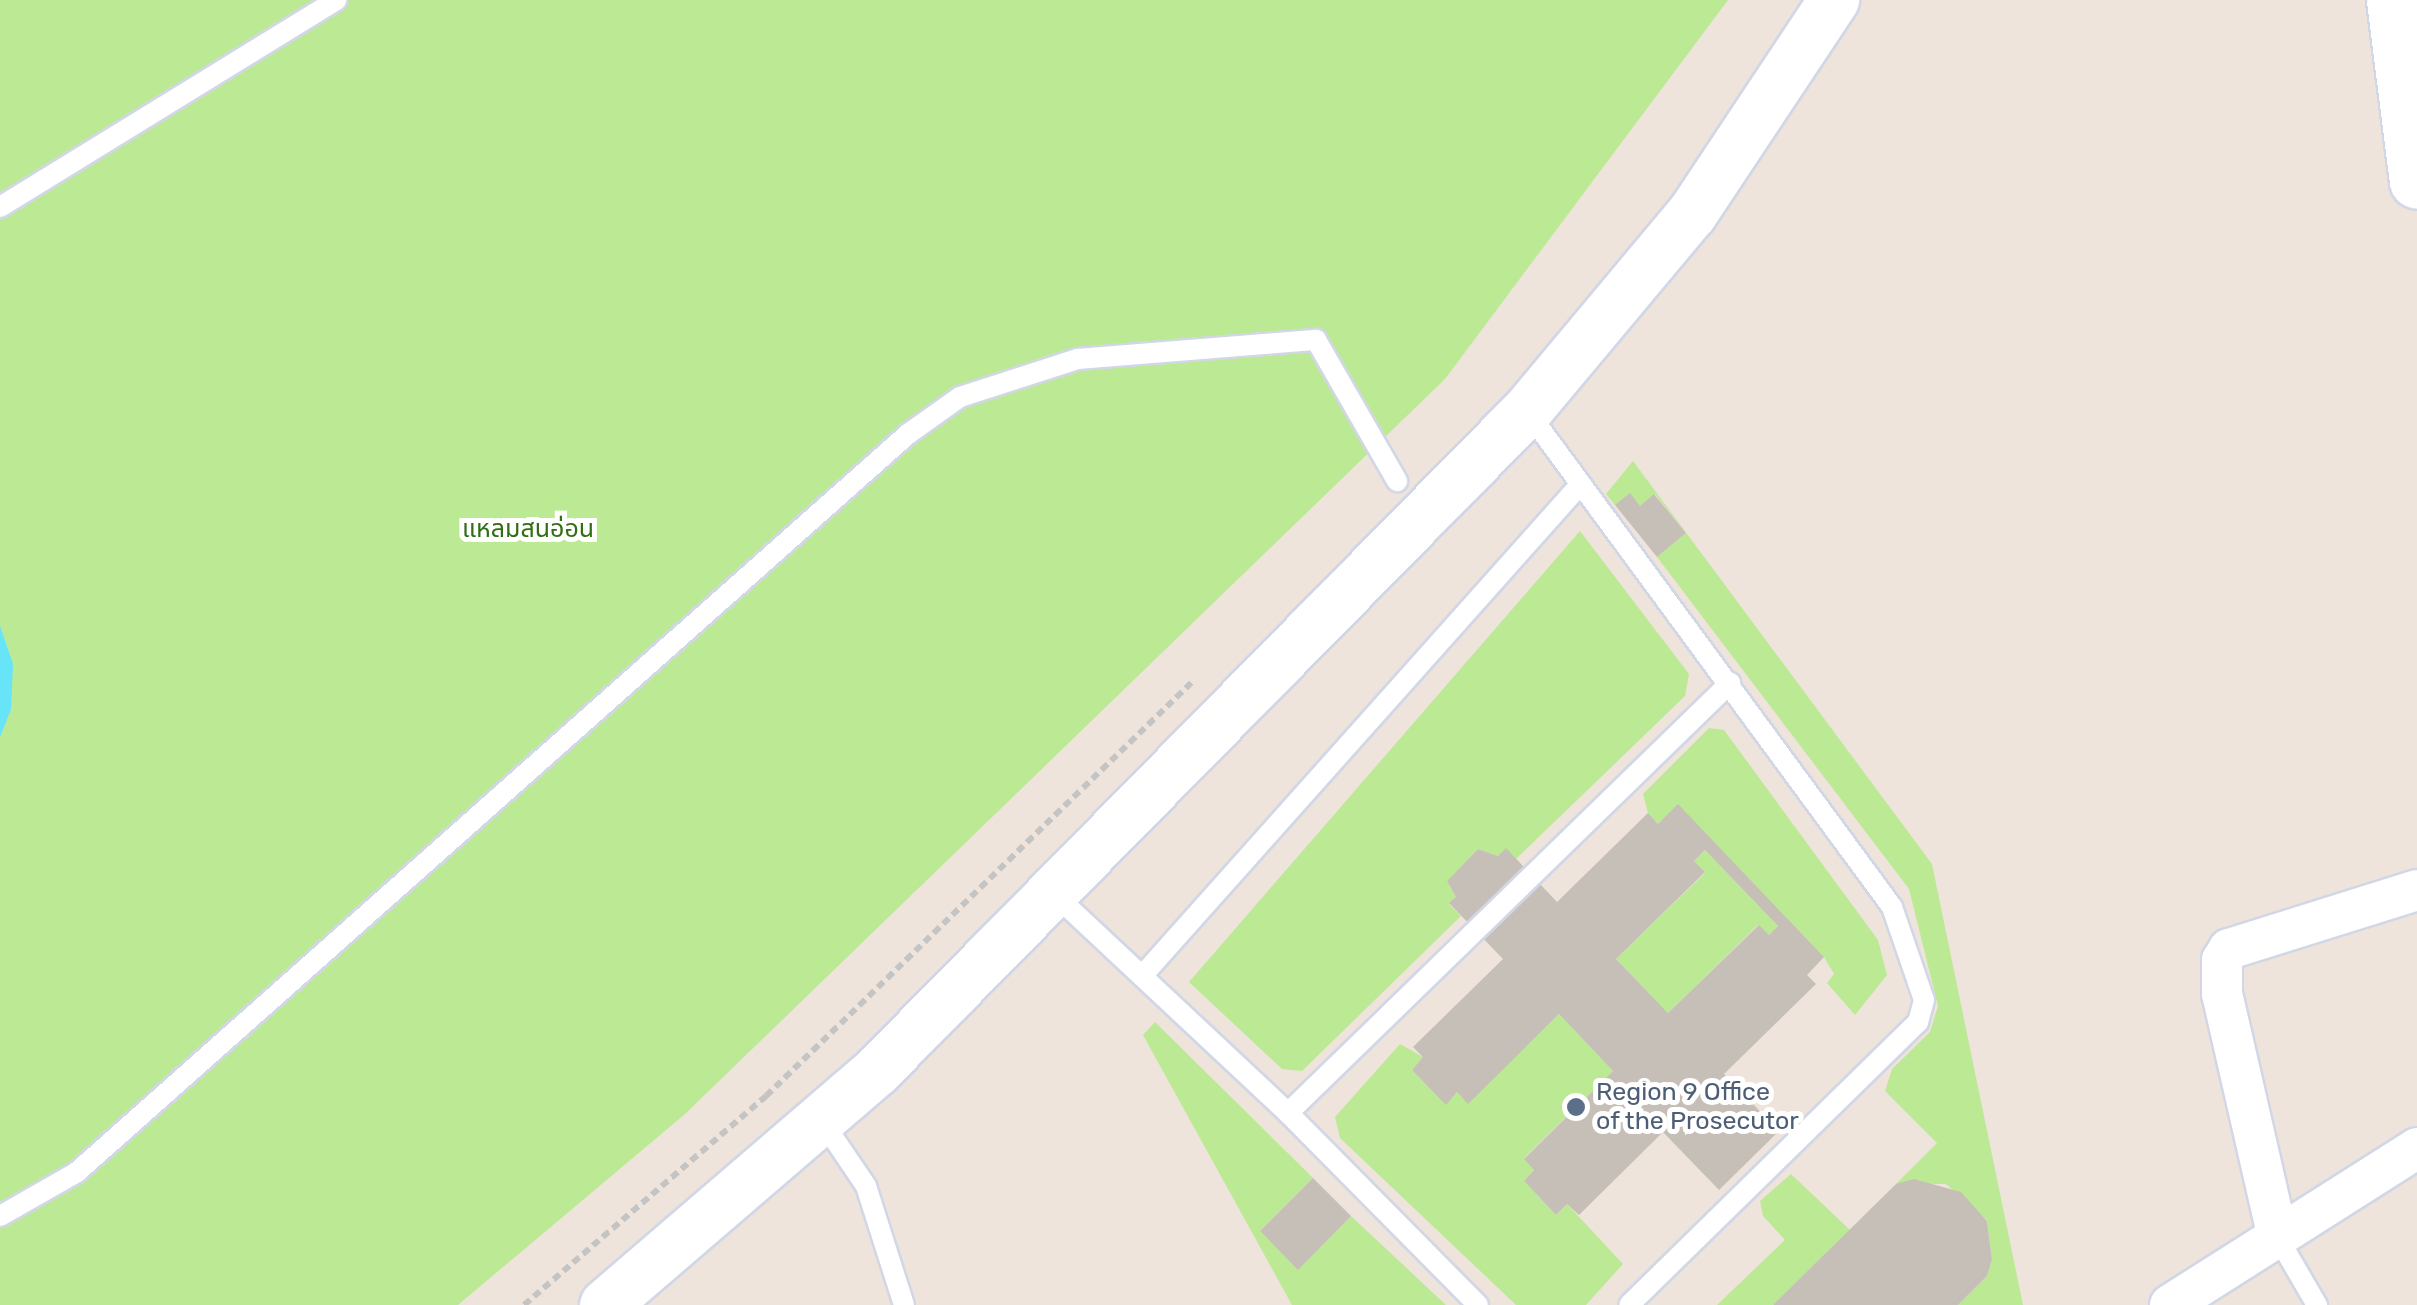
<!DOCTYPE html>
<meta charset="utf-8">
<style>
body{margin:0}
#map{position:relative;width:2417px;height:1305px;overflow:hidden;background:#eee4dc;font-family:Rubik,"Noto Sans Thai",sans-serif}
div>[style]{position:absolute}
.green>*{inset:0;background:#bce994}
.water>*{inset:0;background:#67e4f8}
.building>*{inset:0;background:#c6bfb8}
.path>*{height:6px;margin-top:-3px;transform-origin:0;background:repeating-linear-gradient(90deg,#c4c4c4 0 8px,transparent 0 13px)}
.roads{filter:drop-shadow(2px 0 #d1d7e5) drop-shadow(-2px 0 #d1d7e5) drop-shadow(0 2px #d1d7e5) drop-shadow(0 -2px #d1d7e5)}
.service>*{height:20px;margin:-10px;padding:0 10px;transform-origin:10px;border-radius:10px;background:#fff}
.minor>*{height:40px;margin:-20px;padding:0 20px;transform-origin:20px;border-radius:20px;background:#fff}
.tertiary>*{height:50px;margin:-25px;padding:0 25px;transform-origin:25px;border-radius:25px;background:#fff}
.secondary>*{height:55px;margin:-27.5px;padding:0 27.5px;transform-origin:27.5px;border-radius:27.5px;background:#fff}
.dots>*{width:28px;height:28px;translate:-50% -50%;box-sizing:border-box;border:5px solid #fff;border-radius:50%}
span{translate:-50% -50%;white-space:nowrap;text-align:center;line-height:1.15;-webkit-text-stroke:10px #fff;paint-order:stroke}
.park-label{font-size:25px;color:#326f14}
.service-label{font-size:25px;color:#4e5e75}
.left{translate:0 -50%;text-align:left}
</style>
<div id="map">
<div class="green">
<div style="clip-path:polygon(0 0,1728px 0,1445px 379px,685px 1114px,458px 1305px,0 1305px)"></div>
<div style="clip-path:polygon(1633px 461px,1932px 864px,2023px 1305px,1958px 1305px,1987px 1276px,1992px 1260px,1987px 1220px,1946px 1184px,1896px 1184px,1937px 1143px,1885px 1091px,1892px 1069px,1930px 1032px,1938px 1006px,1909px 889px,1657px 557px,1686px 533px,1655px 494px,1640px 506px,1615px 505px,1606px 494px)"></div>
<div style="clip-path:polygon(1580px 531px,1689px 674px,1685px 696px,1516px 859px,1506px 849px,1498px 856px,1478px 849px,1447px 881px,1456px 897px,1449px 904px,1461px 916px,1302px 1071px,1282px 1069px,1189px 982px)"></div>
<div style="clip-path:polygon(1709px 728px,1724px 730px,1878px 940px,1887px 975px,1855px 1015px,1827px 983px,1834px 974px,1824px 957px,1678px 805px,1658px 824px,1648px 813px,1643px 794px)"></div>
<div style="clip-path:polygon(1705px 850px,1778px 926px,1769px 935px,1758px 925px,1668px 1013px,1616px 959px,1705px 873px,1694px 861px)"></div>
<div style="clip-path:polygon(1559px 1014px,1613px 1071px,1524px 1158px,1534px 1170px,1524px 1181px,1556px 1215px,1567px 1204px,1623px 1264px,1586px 1305px,1516px 1305px,1340px 1138px,1335px 1117px,1400px 1044px,1423px 1057px,1412px 1070px,1446px 1104px,1457px 1092px,1468px 1103px)"></div>
<div style="clip-path:polygon(1155px 1022px,1313px 1178px,1260px 1231px,1298px 1269px,1351px 1216px,1446px 1305px,1292px 1305px,1143px 1035px)"></div>
<div style="clip-path:polygon(1791px 1174px,1850px 1230px,1773px 1305px,1717px 1305px,1785px 1240px,1763px 1216px,1760px 1201px)"></div>
</div>
<div class="water">
<div style="clip-path:polygon(0 626px,13px 664px,11px 709px,0 737px)"></div>
</div>
<div class="building">
<div style="clip-path:polygon(1630px 493px,1640px 506px,1654px 494px,1686px 533px,1657px 557px,1615px 505px)"></div>
<div style="clip-path:polygon(evenodd,1678px 804px,1824px 957px,1807px 975px,1816px 984px,1724px 1074px,1779px 1131px,1719px 1190px,1663px 1132px,1579px 1215px,1567px 1204px,1556px 1215px,1524px 1181px,1534px 1170px,1524px 1159px,1613px 1071px,1559px 1014px,1468px 1104px,1457px 1092px,1446px 1105px,1412px 1070px,1423px 1057px,1413px 1047px,1503px 959px,1449px 903px,1456px 897px,1447px 881px,1478px 849px,1498px 856px,1506px 848px,1557px 902px,1648px 813px,1658px 824px,1678px 804px,1705px 850px,1778px 926px,1769px 935px,1759px 925px,1668px 1013px,1616px 959px,1705px 872px,1694px 861px,1705px 850px)"></div>
<div style="clip-path:polygon(1313px 1178px,1351px 1216px,1298px 1270px,1260px 1231px)"></div>
<div style="clip-path:polygon(1914px 1179px,1961px 1192px,1987px 1221px,1992px 1260px,1987px 1276px,1958px 1305px,1773px 1305px,1896px 1184px)"></div>
</div>
<div class="path">
<div style="left:524px;top:1305px;width:320px;rotate:-40.8deg"></div>
<div style="left:766px;top:1096px;width:594px;rotate:-44.18deg"></div>
</div>
<div class="roads">
<div class="service">
<div style="left:0;top:207px;width:395px;rotate:-31.6deg"></div>
<div style="left:1527px;top:411px;width:616px;rotate:53.65deg"></div>
<div style="left:1892px;top:907px;width:98px;rotate:71deg"></div>
<div style="left:1924px;top:1000px;width:23px;rotate:105deg"></div>
<div style="left:1918px;top:1022px;width:404px;rotate:135.6deg"></div>
<div style="left:1053px;top:893px;width:322px;rotate:43.1deg"></div>
<div style="left:1288px;top:1113px;width:270px;rotate:45.3deg"></div>
<div style="left:1142px;top:976px;width:655px;rotate:-48.28deg"></div>
<div style="left:1288px;top:1113px;width:617px;rotate:-44.21deg"></div>
<div style="left:820px;top:1118px;width:82px;rotate:55.9deg"></div>
<div style="left:866px;top:1186px;width:125px;rotate:72.3deg"></div>
<div style="left:0;top:1216px;width:89px;rotate:-29.7deg"></div>
<div style="left:77px;top:1172px;width:1111px;rotate:-41.61deg"></div>
<div style="left:908px;top:434px;width:64px;rotate:-35.4deg"></div>
<div style="left:960px;top:397px;width:124px;rotate:-17.9deg"></div>
<div style="left:1078px;top:359px;width:239px;rotate:-4.6deg"></div>
<div style="left:1316px;top:340px;width:163px;rotate:60.1deg"></div>
<div style="left:2278px;top:1238px;width:78px;rotate:59.8deg"></div>
</div>
<div class="minor">
<div style="left:2278px;top:1238px;width:250px;rotate:-102.9deg"></div>
<div style="left:2222px;top:994px;width:34px;rotate:-90deg"></div>
<div style="left:2222px;top:960px;width:13px;rotate:-58deg"></div>
<div style="left:2229px;top:949px;width:197px;rotate:-17.4deg"></div>
<div style="left:2170px;top:1305px;width:293px;rotate:-32.4deg"></div>
</div>
<div class="tertiary">
<div style="left:605px;top:1305px;width:359px;rotate:-40.7deg"></div>
<div style="left:877px;top:1071px;width:926px;rotate:-45.44deg"></div>
<div style="left:1527px;top:411px;width:257px;rotate:-50.1deg"></div>
<div style="left:1692px;top:214px;width:257px;rotate:-56.4deg"></div>
</div>
<div class="secondary">
<div style="left:2394px;top:0;width:182px;rotate:82.8deg"></div>
</div>
</div>
<div class="dots">
<div style="left:1576px;top:1107px;background:#5c6f8a"></div>
</div>
<div class="park-label">
<span style="left:528px;top:529px">แหลมสนอ่อน</span>
</div>
<div class="service-label">
<span class="left" style="left:1596px;top:1107px">Region 9 Office<br>of the Prosecutor</span>
</div>
</div>
